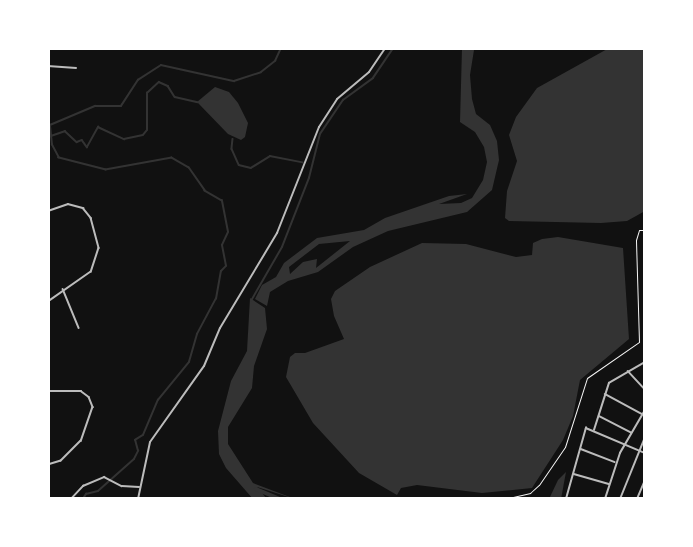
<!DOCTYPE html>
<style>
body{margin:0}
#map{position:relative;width:693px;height:547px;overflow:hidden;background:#111;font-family:Mulish,sans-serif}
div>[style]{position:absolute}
.water>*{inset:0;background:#333}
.stream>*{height:1.5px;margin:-0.75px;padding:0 0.75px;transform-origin:0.75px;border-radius:0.75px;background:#333}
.river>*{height:4px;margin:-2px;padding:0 2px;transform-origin:2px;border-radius:2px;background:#333}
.path>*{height:1px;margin:-0.5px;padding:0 0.5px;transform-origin:0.5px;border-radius:0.5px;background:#f5f5f5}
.minor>*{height:1.5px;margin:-0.75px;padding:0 0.75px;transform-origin:0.75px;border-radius:0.75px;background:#bcbcbc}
.tertiary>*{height:2px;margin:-1px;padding:0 1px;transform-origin:1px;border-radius:1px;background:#bcbcbc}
span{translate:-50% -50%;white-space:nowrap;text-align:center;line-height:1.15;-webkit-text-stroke:4.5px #fff;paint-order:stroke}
.frame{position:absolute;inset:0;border:50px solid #fff;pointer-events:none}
</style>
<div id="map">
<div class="water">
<div style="clip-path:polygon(evenodd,462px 48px,474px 50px,470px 75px,472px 99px,476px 114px,490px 125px,497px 141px,499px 160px,492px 190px,467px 212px,388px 231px,353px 247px,318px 272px,288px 281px,270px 292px,267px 306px,255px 299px,262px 285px,276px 277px,284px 263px,317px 238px,364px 230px,385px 218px,449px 196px,467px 194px,439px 204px,461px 203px,472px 198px,483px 180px,487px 162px,484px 147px,475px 132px,460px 122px,462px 48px,350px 241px,316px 268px,317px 259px,303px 262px,290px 274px,289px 267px,319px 244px,350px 241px)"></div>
<div style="clip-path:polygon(609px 48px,645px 48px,645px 211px,627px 221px,601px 223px,509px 221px,505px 218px,507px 191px,517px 161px,509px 135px,516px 117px,537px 88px)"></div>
<div style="clip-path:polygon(215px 87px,229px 92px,238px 103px,248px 123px,245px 137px,241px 140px,228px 134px,197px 102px)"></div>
<div style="clip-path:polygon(558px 237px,623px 248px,629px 339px,580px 380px,573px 416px,563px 440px,532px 488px,482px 493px,417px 485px,401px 488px,397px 495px,359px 473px,313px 423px,286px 377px,290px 357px,295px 353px,305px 353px,344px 339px,334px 316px,331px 299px,335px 291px,370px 267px,422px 243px,466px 244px,516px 257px,532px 255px,533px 243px,542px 239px)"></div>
<div style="clip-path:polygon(250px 298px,265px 308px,267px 329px,254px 366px,252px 388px,228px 427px,228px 444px,253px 483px,295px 499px,257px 487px,267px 499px,253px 499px,226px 468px,219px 454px,218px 431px,231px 381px,247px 351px)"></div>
<div style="clip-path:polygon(566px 472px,561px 499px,549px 499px,558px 480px)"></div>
</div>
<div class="stream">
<div style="left:48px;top:137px;width:18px;rotate:-19deg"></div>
<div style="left:65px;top:131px;width:16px;rotate:43deg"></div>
<div style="left:77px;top:142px;width:5px;rotate:-22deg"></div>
<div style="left:82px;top:140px;width:9px;rotate:54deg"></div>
<div style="left:87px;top:147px;width:23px;rotate:-61deg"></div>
<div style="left:98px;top:127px;width:29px;rotate:25deg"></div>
<div style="left:124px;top:139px;width:19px;rotate:-12deg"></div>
<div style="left:143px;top:135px;width:6px;rotate:-51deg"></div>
<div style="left:147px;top:130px;width:37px;rotate:-90deg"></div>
<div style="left:147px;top:93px;width:16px;rotate:-43deg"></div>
<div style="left:159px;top:82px;width:10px;rotate:24deg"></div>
<div style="left:168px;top:86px;width:13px;rotate:58deg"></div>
<div style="left:175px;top:97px;width:23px;rotate:13deg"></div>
<div style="left:233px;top:139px;width:10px;rotate:96deg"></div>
<div style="left:232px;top:149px;width:17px;rotate:66deg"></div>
<div style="left:239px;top:165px;width:12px;rotate:14deg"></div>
<div style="left:251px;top:168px;width:22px;rotate:-32deg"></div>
<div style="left:270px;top:156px;width:33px;rotate:11deg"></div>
<div style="left:251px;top:301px;width:62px;rotate:-60.1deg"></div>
<div style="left:282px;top:247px;width:74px;rotate:-68.6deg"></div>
<div style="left:309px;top:178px;width:45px;rotate:-76deg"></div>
<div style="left:320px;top:134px;width:41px;rotate:-55.9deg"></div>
<div style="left:343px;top:100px;width:37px;rotate:-36deg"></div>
<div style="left:373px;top:78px;width:36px;rotate:-56deg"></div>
<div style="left:83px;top:499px;width:6px;rotate:-59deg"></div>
<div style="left:86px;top:494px;width:12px;rotate:-14deg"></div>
<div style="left:98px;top:491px;width:48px;rotate:-41.6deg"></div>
<div style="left:134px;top:459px;width:9px;rotate:-63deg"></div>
<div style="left:138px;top:451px;width:11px;rotate:-105deg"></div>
<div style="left:135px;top:440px;width:9px;rotate:-32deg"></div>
<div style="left:143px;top:435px;width:38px;rotate:-67deg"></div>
<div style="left:158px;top:400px;width:49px;rotate:-50.8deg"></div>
<div style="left:189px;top:362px;width:29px;rotate:-74deg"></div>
<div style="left:197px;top:334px;width:40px;rotate:-62deg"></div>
<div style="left:216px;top:299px;width:28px;rotate:-80deg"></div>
<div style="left:221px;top:271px;width:7px;rotate:-45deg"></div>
<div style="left:226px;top:266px;width:21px;rotate:-101deg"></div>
<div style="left:222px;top:245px;width:14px;rotate:-65deg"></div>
<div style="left:228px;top:232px;width:32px;rotate:-101deg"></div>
<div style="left:222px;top:201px;width:20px;rotate:-150deg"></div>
<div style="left:205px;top:191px;width:28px;rotate:-125deg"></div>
<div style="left:189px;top:168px;width:20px;rotate:-150deg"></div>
<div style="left:172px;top:158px;width:67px;rotate:169.7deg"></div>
<div style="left:106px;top:170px;width:49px;rotate:-165.7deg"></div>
<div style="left:59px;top:158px;width:15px;rotate:-118deg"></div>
<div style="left:52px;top:145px;width:20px;rotate:-96deg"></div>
<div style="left:50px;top:125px;width:49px;rotate:-22.9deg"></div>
<div style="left:95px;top:106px;width:26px"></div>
<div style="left:121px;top:106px;width:31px;rotate:-57deg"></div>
<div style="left:138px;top:80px;width:27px;rotate:-33deg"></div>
<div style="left:161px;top:65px;width:75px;rotate:12.4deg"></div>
<div style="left:234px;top:81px;width:28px;rotate:-18deg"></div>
<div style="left:261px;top:72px;width:18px;rotate:-38deg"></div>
<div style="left:275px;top:61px;width:14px;rotate:-65deg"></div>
</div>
<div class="river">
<div style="left:256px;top:489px;width:26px;rotate:23deg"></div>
</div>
<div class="path">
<div style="left:344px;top:499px;width:11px"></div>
<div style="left:504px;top:499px;width:27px;rotate:-13deg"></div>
<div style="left:530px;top:493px;width:12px;rotate:-42deg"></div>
<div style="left:539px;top:485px;width:46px;rotate:-55.6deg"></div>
<div style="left:565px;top:447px;width:72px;rotate:-72.3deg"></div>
<div style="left:587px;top:378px;width:63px;rotate:-34.7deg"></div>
<div style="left:639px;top:342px;width:102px;rotate:-91.7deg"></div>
<div style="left:636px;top:240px;width:10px;rotate:-73deg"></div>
<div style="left:639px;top:230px;width:6px"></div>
</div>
<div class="minor">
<div style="left:48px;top:66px;width:28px;rotate:4deg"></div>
<div style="left:48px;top:211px;width:21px;rotate:-19deg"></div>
<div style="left:68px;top:204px;width:16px;rotate:15deg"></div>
<div style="left:83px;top:208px;width:13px;rotate:51deg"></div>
<div style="left:91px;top:218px;width:31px;rotate:75deg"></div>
<div style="left:99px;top:248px;width:25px;rotate:108deg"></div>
<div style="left:91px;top:272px;width:52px;rotate:145.1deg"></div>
<div style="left:63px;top:289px;width:42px;rotate:67.7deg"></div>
<div style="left:628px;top:371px;width:25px;rotate:47deg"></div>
<div style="left:48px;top:391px;width:33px"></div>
<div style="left:81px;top:391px;width:10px;rotate:37deg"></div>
<div style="left:89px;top:397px;width:11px;rotate:68deg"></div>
<div style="left:93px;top:407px;width:36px;rotate:109deg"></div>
<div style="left:81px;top:441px;width:28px;rotate:135deg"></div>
<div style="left:61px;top:461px;width:14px;rotate:163deg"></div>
<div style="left:605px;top:394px;width:42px;rotate:28.4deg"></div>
<div style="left:599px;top:416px;width:36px;rotate:27deg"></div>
<div style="left:594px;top:430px;width:49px;rotate:-72.3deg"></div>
<div style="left:609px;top:383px;width:42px;rotate:-30.3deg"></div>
<div style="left:581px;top:449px;width:36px;rotate:21deg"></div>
<div style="left:574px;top:474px;width:36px;rotate:16deg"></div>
<div style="left:71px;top:499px;width:18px;rotate:-47deg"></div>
<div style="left:83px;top:486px;width:23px;rotate:-23deg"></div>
<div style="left:104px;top:477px;width:20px;rotate:27deg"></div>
<div style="left:122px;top:486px;width:17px;rotate:3deg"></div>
<div style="left:566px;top:499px;width:74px;rotate:-74.3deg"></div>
<div style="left:586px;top:428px;width:64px;rotate:23deg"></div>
<div style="left:605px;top:499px;width:48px;rotate:-71.9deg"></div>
<div style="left:620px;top:453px;width:50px;rotate:-59.8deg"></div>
<div style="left:637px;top:499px;width:21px;rotate:-67deg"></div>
</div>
<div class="tertiary">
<div style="left:138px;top:499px;width:58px;rotate:-78.1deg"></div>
<div style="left:150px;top:442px;width:93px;rotate:-54.6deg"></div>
<div style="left:204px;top:366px;width:41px;rotate:-67.2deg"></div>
<div style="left:220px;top:328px;width:111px;rotate:-59deg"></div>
<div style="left:277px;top:233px;width:114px;rotate:-68.4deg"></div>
<div style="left:319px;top:127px;width:33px;rotate:-57deg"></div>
<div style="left:337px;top:99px;width:42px;rotate:-40.2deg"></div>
<div style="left:369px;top:72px;width:29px;rotate:-56deg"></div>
<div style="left:620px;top:499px;width:67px;rotate:-68deg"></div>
</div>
<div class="frame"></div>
</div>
